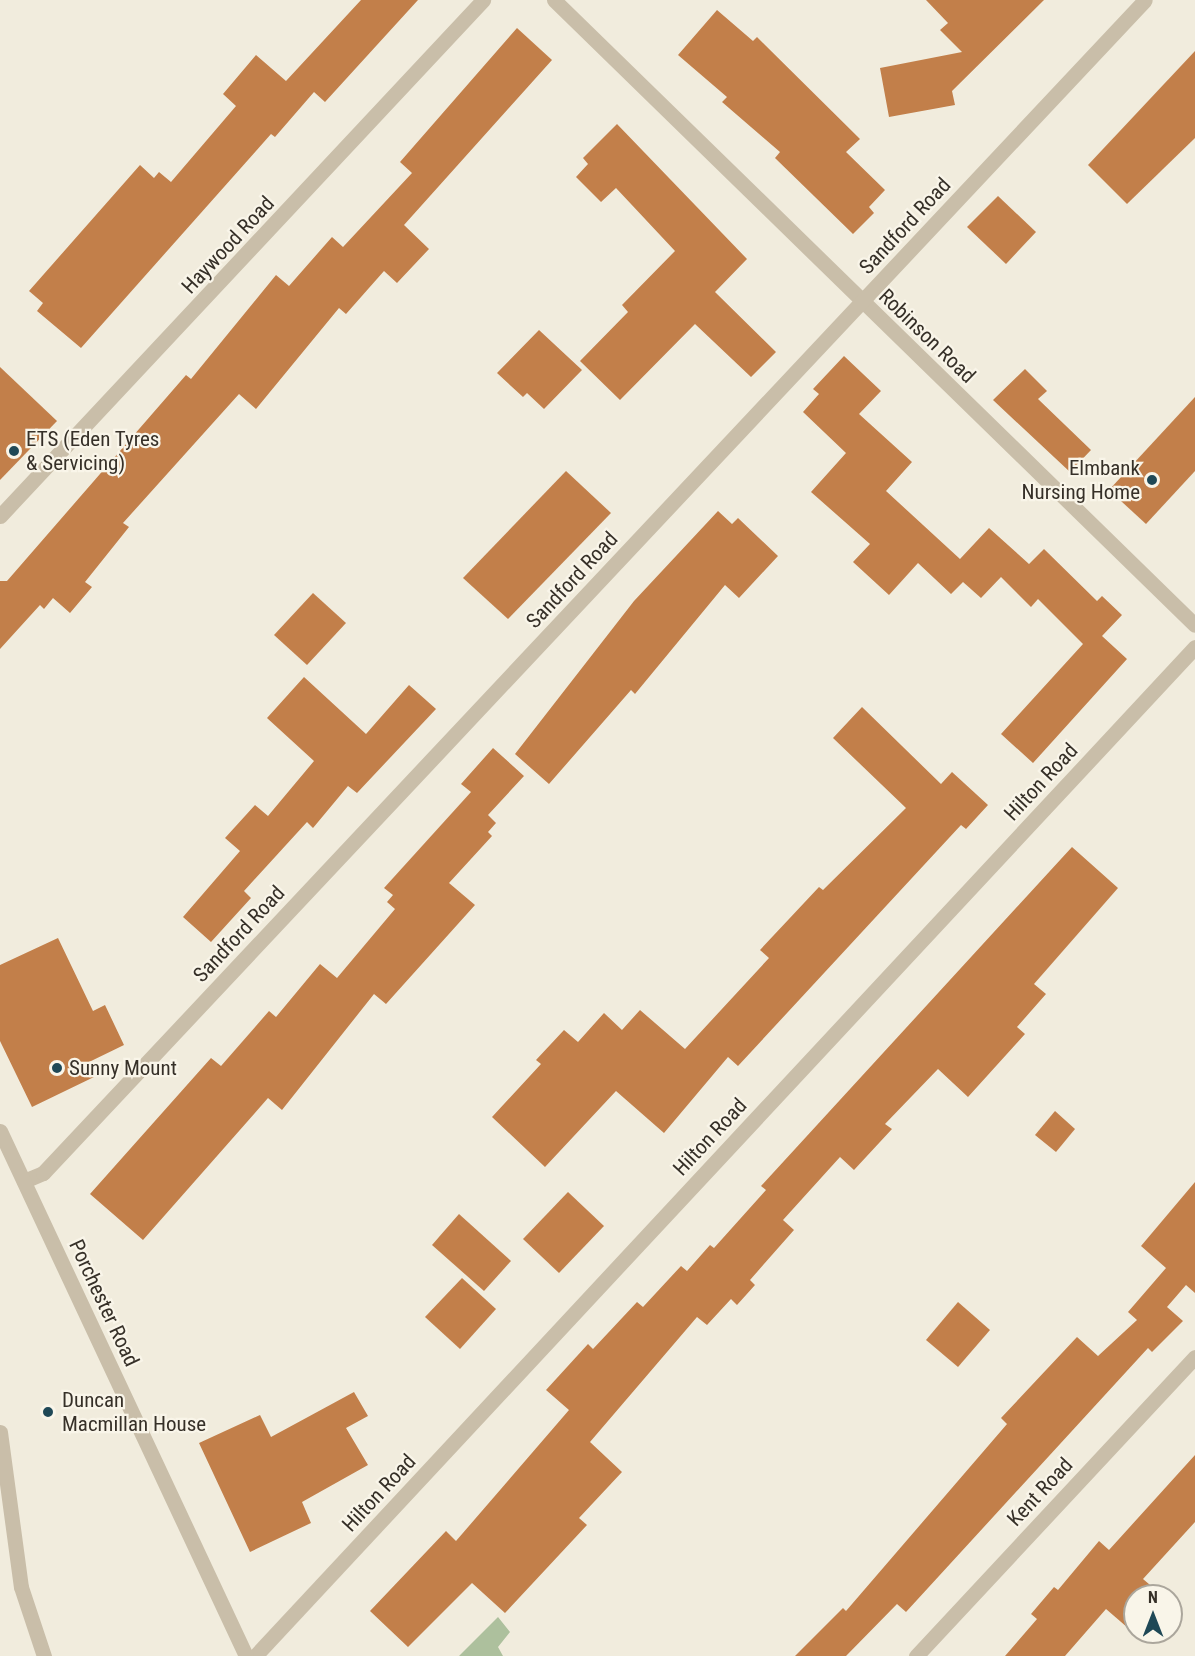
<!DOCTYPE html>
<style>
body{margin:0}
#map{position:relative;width:1195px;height:1656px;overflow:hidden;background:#f1ecdd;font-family:"Roboto Condensed",sans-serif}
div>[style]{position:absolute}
.green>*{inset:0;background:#adc09d}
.building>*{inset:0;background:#c27f4a}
.service>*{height:15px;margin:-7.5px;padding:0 7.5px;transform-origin:7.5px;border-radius:7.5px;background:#c9bea9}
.minor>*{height:15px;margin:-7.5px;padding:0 7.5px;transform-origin:7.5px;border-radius:7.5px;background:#c9bea9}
.tertiary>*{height:15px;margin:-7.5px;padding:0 7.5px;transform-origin:7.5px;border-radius:7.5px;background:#c9bea9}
.dots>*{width:16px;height:16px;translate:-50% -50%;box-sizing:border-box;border:3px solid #f9f5e9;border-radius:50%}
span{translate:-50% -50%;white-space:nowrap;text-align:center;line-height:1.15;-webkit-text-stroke:4.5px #f9f5e9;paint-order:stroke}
.street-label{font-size:21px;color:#363028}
.poi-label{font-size:21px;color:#363028}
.left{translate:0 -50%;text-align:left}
.right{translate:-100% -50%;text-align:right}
.north{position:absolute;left:1123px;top:1584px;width:60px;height:60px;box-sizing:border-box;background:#f9f5e9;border:2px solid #aba69c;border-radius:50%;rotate:0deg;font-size:16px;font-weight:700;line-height:24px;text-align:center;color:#363028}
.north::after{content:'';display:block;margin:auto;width:21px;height:27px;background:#1f4856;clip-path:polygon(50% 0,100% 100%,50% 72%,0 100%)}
</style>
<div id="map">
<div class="green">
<div style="clip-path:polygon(498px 1617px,510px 1632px,498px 1647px,503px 1656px,459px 1656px)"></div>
</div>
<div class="building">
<div style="clip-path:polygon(361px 0,418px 0,325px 102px,314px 92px,275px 137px,271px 134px,81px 348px,37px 311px,43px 303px,29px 291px,140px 165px,154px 178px,159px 172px,171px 182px,236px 106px,223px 94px,256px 55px,286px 81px)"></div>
<div style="clip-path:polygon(926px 0,1044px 0,952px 91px,955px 105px,889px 117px,880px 68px,962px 52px,940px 30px,948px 23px)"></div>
<div style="clip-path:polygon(717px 10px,753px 41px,757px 37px,860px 139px,846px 152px,885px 190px,869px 207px,874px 213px,853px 234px,775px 158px,780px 152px,722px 102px,727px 97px,678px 55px)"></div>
<div style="clip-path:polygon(517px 28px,552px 60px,404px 225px,429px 249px,397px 283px,384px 271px,346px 314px,339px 308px,256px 409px,239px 394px,123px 523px,129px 527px,85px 582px,92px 587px,70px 613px,53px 598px,44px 609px,40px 605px,0 649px,0 581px,7px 581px,186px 375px,191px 379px,276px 275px,289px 286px,332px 237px,343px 247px,412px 173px,400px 162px)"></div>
<div style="clip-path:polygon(1195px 51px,1195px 138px,1127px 204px,1088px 165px)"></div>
<div style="clip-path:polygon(617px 124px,747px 259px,715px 292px,776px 352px,751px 377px,695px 324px,620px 400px,580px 361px,628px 312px,622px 305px,675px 251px,616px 188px,601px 202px,576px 177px,588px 164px,583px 158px)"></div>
<div style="clip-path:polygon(998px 196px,1036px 232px,1006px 264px,967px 227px)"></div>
<div style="clip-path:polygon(539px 330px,582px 370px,544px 409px,527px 393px,523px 397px,497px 373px)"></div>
<div style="clip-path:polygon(844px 356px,881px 391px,859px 414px,912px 462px,886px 491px,960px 559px,989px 528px,1029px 564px,1044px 549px,1097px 601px,1102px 596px,1122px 615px,1102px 636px,1127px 659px,1033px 763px,1001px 734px,1083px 644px,1038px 599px,1031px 607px,1001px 577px,981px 598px,963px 582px,951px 594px,918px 563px,889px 595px,853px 562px,870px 544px,811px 492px,846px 453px,803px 412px,819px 394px,813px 389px)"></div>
<div style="clip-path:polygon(0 367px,57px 421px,0 480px)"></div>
<div style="clip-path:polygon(1025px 369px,1047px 391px,1038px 399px,1091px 450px,1070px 472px,993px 400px)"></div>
<div style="clip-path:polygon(1195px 397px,1195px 471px,1146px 524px,1109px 490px)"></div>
<div style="clip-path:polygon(566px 471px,611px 513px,508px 619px,463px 578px)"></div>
<div style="clip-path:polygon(718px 511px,732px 524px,738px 518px,778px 556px,739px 598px,725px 585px,635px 694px,631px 690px,549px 784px,515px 754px,634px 601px)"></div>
<div style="clip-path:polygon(313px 593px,346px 623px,307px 665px,274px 635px)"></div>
<div style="clip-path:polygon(304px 677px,366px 734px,409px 685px,436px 709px,357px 793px,348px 786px,313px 828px,307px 822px,244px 891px,251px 898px,211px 942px,183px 917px,240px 851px,225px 838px,255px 805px,268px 816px,314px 761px,267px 718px)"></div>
<div style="clip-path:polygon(862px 707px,941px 784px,952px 772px,988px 805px,966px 829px,961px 825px,738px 1066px,728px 1057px,664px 1133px,616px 1091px,545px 1167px,492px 1117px,541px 1064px,536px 1060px,564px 1030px,578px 1042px,604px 1013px,622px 1030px,640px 1010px,685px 1049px,769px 958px,760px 950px,819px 887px,823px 890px,906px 808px,833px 738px)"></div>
<div style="clip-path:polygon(493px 748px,524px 776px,488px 815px,496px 823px,488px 832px,492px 836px,449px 883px,475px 905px,386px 1004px,374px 994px,282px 1110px,268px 1098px,143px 1240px,90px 1194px,211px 1058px,221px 1066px,269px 1011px,276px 1017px,320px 964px,337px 978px,395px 909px,387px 902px,393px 895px,384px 888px,471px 792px,461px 784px)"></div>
<div style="clip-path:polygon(1072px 847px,1118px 888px,1034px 984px,1046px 994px,1017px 1027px,1025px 1034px,968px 1097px,938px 1069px,885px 1124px,892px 1129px,854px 1170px,840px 1157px,783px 1220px,794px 1230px,750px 1280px,755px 1285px,737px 1305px,731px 1299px,707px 1325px,697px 1317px,590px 1442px,622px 1472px,579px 1518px,587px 1525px,505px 1613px,472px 1583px,408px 1647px,370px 1611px,446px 1531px,456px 1541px,569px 1410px,546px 1390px,588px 1344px,593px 1349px,637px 1302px,643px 1307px,681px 1266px,687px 1271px,710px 1245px,714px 1248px,766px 1190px,761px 1186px)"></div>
<div style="clip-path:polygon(58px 938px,93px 1011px,105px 1005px,124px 1045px,87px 1063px,94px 1077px,32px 1107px,0 1041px,0 965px)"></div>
<div style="clip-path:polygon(1055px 1111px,1075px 1129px,1056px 1152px,1035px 1135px)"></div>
<div style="clip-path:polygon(1195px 1182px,1195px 1293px,1186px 1285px,1167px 1307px,1183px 1321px,1152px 1352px,1148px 1348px,906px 1612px,897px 1604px,846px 1656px,795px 1656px,843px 1608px,846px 1611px,1007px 1424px,1001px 1418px,1077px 1337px,1098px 1356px,1137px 1320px,1128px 1312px,1166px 1268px,1141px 1246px)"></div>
<div style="clip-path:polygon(568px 1192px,604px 1226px,559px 1273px,523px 1239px)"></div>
<div style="clip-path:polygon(459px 1214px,511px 1261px,484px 1291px,432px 1245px)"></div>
<div style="clip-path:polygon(462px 1278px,496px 1309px,460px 1349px,425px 1317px)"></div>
<div style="clip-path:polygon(958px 1302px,990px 1330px,958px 1367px,926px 1340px)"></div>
<div style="clip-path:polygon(354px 1392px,368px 1416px,346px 1428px,368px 1465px,302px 1502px,311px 1523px,250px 1552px,199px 1443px,260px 1415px,271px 1437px)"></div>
<div style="clip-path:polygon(1195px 1455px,1195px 1522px,1143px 1579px,1163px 1596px,1135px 1596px,1135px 1634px,1106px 1609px,1065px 1656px,1005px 1656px,1037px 1619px,1031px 1614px,1054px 1587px,1058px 1590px,1099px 1541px,1109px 1550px)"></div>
</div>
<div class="service">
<div style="left:0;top:1432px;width:156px;rotate:82.3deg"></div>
<div style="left:21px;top:1587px;width:73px;rotate:71.6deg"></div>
</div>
<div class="minor">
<div style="left:554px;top:0;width:895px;rotate:44.28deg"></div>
<div style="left:0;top:516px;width:707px;rotate:-46.89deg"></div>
<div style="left:24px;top:1181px;width:21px;rotate:-23deg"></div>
<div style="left:43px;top:1173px;width:1609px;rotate:-46.79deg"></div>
<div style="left:255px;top:1656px;width:1379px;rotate:-47.03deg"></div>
<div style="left:916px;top:1656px;width:409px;rotate:-47deg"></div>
</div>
<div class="tertiary">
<div style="left:0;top:1131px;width:580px;rotate:64.89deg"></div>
</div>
<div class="dots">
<div style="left:14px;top:451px;background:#1f4856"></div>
<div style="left:1152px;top:480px;background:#1f4856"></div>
<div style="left:57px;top:1068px;background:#1f4856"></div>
<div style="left:48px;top:1412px;background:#1f4856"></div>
</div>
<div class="street-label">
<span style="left:905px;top:226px;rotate:-47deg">Sandford Road</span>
<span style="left:228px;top:245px;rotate:-47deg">Haywood Road</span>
<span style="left:927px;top:336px;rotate:44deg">Robinson Road</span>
<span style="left:572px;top:580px;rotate:-47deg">Sandford Road</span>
<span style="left:1041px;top:782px;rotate:-47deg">Hilton Road</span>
<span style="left:239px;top:934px;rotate:-47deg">Sandford Road</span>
<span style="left:710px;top:1137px;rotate:-47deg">Hilton Road</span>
<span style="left:104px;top:1303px;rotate:65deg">Porchester Road</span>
<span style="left:1040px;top:1492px;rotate:-47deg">Kent Road</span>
<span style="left:379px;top:1493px;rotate:-47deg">Hilton Road</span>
</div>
<div class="poi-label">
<span class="left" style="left:26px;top:451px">ETS (Eden Tyres<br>&amp; Servicing)</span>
<span class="right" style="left:1140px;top:480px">Elmbank<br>Nursing Home</span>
<span class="left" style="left:69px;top:1068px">Sunny Mount</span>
<span class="left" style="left:62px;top:1412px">Duncan<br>Macmillan House</span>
</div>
<div class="north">N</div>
</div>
